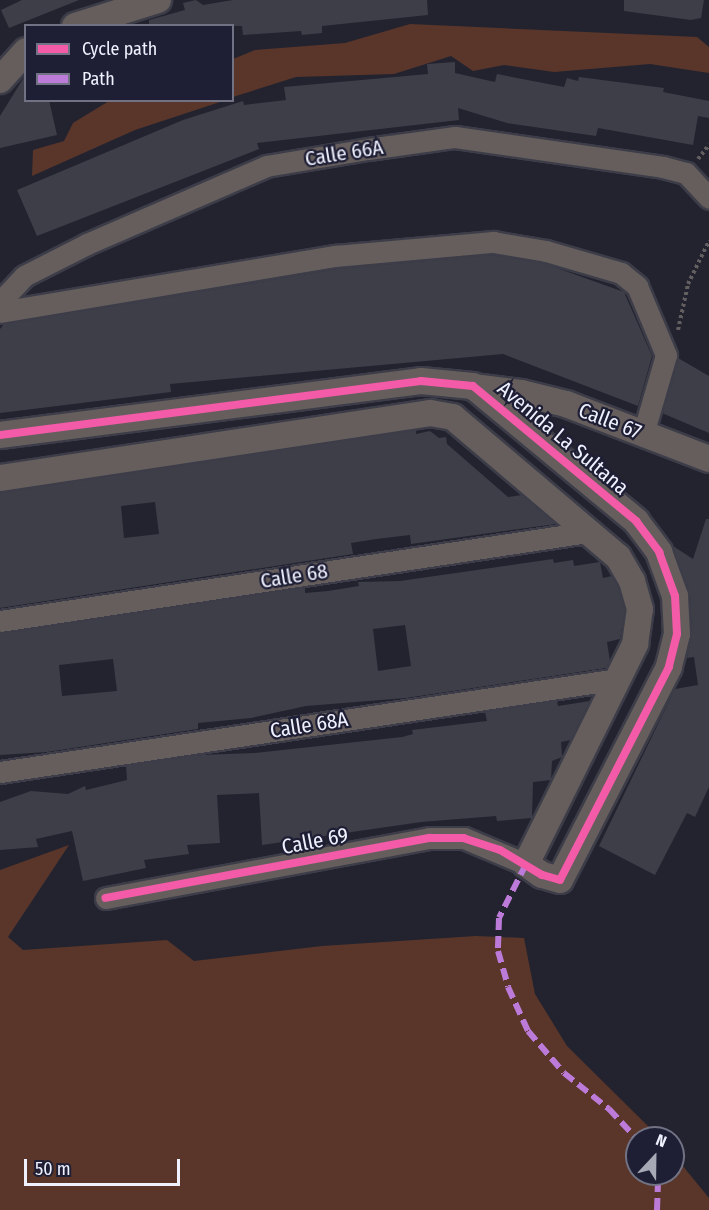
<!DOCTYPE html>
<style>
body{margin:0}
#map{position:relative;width:709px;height:1210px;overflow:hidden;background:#232330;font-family:"Fira Sans Condensed",sans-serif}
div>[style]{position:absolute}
.green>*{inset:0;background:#593629}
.building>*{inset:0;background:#3e3e49}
.path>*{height:4px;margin-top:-2px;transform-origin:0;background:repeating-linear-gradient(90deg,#635e60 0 3px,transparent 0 6px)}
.roads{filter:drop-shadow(2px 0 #3c3d48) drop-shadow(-2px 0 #3c3d48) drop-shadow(0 2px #3c3d48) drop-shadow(0 -2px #3c3d48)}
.minor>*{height:21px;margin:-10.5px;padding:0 10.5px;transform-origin:10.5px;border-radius:10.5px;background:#665e5d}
.tertiary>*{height:26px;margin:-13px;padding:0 13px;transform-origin:13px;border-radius:13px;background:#665e5d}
.quiet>*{height:6px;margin-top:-3px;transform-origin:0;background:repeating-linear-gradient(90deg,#bd7bd9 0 12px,transparent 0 18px)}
.cycleway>*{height:8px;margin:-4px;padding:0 4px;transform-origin:4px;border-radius:4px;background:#f35aa7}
span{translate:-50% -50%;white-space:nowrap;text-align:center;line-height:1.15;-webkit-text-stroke:4.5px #1e1e35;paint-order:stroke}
.street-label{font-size:21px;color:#f0f1fe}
.legend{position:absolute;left:24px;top:24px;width:210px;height:78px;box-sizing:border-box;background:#1e1e35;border:2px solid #727285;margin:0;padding:8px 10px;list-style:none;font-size:18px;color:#f0f1fe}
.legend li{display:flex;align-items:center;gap:12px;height:30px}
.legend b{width:30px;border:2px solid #727285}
.north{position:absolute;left:625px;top:1126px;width:60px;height:60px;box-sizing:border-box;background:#1e1e35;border:2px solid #727285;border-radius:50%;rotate:22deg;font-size:16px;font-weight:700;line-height:24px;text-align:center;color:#f0f1fe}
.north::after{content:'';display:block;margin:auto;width:21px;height:27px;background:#a8a9b6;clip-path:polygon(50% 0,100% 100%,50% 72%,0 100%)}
.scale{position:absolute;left:24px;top:1159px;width:156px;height:27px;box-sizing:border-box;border:3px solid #f0f1fe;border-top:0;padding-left:8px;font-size:18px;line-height:21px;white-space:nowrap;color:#f0f1fe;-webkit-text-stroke:4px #1e1e35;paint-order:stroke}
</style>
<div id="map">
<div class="green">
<div style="clip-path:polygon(410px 24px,697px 37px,709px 47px,709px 73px,650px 64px,554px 72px,504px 65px,473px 71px,451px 56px,394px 74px,296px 77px,233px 97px,233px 59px,255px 50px,345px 43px)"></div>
<div style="clip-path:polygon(109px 101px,109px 100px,223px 101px,135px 130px,32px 176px,33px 150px,64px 141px,73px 123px)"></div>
<div style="clip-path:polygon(69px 845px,8px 937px,23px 950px,167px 940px,194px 961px,322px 946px,476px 936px,524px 938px,535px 994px,567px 1046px,660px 1138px,637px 1138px,637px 1174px,673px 1174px,673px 1154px,709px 1198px,709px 1210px,0 1210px,0 870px)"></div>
</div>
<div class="building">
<div style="clip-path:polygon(22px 0,79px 0,9px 28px,1px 10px)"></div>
<div style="clip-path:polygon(196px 0,203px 5px,233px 0,427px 0,428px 15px,322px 26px,322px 33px,302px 35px,301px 31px,243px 35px,242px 26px,149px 26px,149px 20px,185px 10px,183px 3px)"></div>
<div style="clip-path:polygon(624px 0,704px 0,701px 18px,691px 20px,624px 11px)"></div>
<div style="clip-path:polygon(455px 62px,455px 73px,495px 82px,497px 74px,564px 87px,567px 78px,578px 81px,579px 77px,664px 88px,663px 92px,709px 101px,709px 118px,698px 116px,693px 145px,598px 128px,596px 136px,507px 123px,458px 108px,459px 120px,257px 143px,259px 149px,37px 236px,17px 190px,183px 120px,243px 101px,244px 105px,286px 100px,284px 87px,428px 74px,427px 64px)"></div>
<div style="clip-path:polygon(26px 74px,26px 100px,49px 100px,57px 135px,0 148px,0 116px)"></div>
<div style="clip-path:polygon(492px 255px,543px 263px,624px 292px,652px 356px,638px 406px,503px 354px,170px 384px,171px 392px,0 413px,0 329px,4px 324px,337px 269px)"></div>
<div style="clip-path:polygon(678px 358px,709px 376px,709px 433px,662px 413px)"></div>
<div style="clip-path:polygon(evenodd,416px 430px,416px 434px,430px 431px,439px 438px,446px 437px,447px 444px,508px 497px,522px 495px,556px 524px,411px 544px,410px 535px,376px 539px,351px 543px,353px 554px,0 608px,0 493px,416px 430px,155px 502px,159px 534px,124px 538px,121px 506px,155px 502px)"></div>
<div style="clip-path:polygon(706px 519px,709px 519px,709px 787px,695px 817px,687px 813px,655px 875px,599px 846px,675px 689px,698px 685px,694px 657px,687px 658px,692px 634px,690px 595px,673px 546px,693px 559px)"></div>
<div style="clip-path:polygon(evenodd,553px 559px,554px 563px,573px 560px,574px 566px,600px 562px,603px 578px,612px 576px,618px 587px,625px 610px,620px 639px,607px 642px,610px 661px,606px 668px,406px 698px,306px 706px,251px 718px,198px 723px,198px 729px,47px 752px,0 755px,0 633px,305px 588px,305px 593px,328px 591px,359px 586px,358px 582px,400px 581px,553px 559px,405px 625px,411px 666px,378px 671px,373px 629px,405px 625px,553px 559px,113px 659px,117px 691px,62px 696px,59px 665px,113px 659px)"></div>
<div style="clip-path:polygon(557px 701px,558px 706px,590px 701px,571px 740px,561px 742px,562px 757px,552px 761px,551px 780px,533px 782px,532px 818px,497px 821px,496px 816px,421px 822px,262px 845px,259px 793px,217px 795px,220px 843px,187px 845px,189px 854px,144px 860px,146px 868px,83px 881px,72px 831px,36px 839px,38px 847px,0 850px,0 802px,31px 791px,68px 794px,85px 786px,86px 790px,127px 780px,126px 766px,201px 755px,255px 753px,402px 737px,413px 734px,412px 730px,487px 721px,485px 712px)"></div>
</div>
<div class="path">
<div style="left:698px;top:159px;width:18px;rotate:-52deg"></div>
<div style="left:678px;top:330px;width:47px;rotate:-77.7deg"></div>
<div style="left:688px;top:284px;width:48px;rotate:-64deg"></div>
</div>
<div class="roads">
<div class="minor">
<div style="left:0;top:302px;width:35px;rotate:-47deg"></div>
<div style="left:24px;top:276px;width:71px;rotate:-26.9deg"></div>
<div style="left:87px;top:244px;width:195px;rotate:-23.5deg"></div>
<div style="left:266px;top:166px;width:103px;rotate:-9.5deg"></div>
<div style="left:368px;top:149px;width:88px;rotate:-7.9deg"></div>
<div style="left:455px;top:137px;width:210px;rotate:8.2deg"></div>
<div style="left:663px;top:167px;width:24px;rotate:15deg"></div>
<div style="left:686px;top:173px;width:34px;rotate:47deg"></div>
<div style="left:0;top:312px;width:340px;rotate:-9.5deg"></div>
<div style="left:335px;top:256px;width:159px;rotate:-5.1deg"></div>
<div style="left:493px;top:242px;width:54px;rotate:9.6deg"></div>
<div style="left:546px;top:251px;width:78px;rotate:16.3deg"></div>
<div style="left:621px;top:273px;width:21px;rotate:39deg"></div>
<div style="left:637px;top:286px;width:75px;rotate:67.2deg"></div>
<div style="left:666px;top:355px;width:82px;rotate:106.2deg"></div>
<div style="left:0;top:621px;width:595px;rotate:-8.61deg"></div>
<div style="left:0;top:772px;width:625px;rotate:-8.56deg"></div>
<div style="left:106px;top:898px;width:329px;rotate:-10.5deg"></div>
<div style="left:429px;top:838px;width:35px"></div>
<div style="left:464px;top:838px;width:67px;rotate:22.8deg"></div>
</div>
<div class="tertiary">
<div style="left:75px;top:26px;width:87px;rotate:-17.4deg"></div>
<div style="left:0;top:80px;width:39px;rotate:-48deg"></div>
<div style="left:473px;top:387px;width:48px;rotate:7.1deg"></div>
<div style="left:521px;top:393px;width:46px;rotate:13.7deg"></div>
<div style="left:566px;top:404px;width:153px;rotate:21deg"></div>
<div style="left:0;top:435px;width:424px;rotate:-7.3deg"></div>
<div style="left:421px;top:381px;width:52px;rotate:5.5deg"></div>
<div style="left:473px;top:386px;width:212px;rotate:39.6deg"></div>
<div style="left:636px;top:521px;width:39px;rotate:53deg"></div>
<div style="left:659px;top:552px;width:47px;rotate:70deg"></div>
<div style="left:675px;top:596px;width:38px;rotate:87deg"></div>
<div style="left:677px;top:634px;width:34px;rotate:104deg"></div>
<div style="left:669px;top:667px;width:239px;rotate:117.1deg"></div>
<div style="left:560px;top:880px;width:19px;rotate:-164deg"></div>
<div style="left:542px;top:875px;width:19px;rotate:-145deg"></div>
<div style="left:526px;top:864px;width:246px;rotate:-63.6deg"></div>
<div style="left:635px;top:644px;width:35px;rotate:-82deg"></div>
<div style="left:640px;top:609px;width:29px;rotate:-106deg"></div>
<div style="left:632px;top:581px;width:28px;rotate:-120deg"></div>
<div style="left:618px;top:557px;width:216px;rotate:-139.7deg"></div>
<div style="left:453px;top:417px;width:23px;rotate:-170deg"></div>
<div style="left:430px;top:413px;width:435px;rotate:171.4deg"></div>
</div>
</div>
<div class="quiet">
<div style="left:526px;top:864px;width:60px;rotate:116.6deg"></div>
<div style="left:499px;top:918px;width:33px;rotate:92deg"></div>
<div style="left:498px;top:951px;width:37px;rotate:74deg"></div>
<div style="left:508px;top:987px;width:48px;rotate:65.6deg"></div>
<div style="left:528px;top:1031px;width:55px;rotate:49.4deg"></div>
<div style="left:564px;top:1073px;width:58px;rotate:38.7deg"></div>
<div style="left:609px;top:1109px;width:41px;rotate:47deg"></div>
<div style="left:657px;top:1210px;width:36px;rotate:-88deg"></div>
</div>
<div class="cycleway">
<div style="left:0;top:435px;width:424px;rotate:-7.3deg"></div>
<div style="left:421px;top:381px;width:52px;rotate:5.5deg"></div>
<div style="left:473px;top:386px;width:212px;rotate:39.6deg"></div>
<div style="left:636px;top:521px;width:39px;rotate:53deg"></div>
<div style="left:659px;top:552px;width:47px;rotate:70deg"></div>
<div style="left:675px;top:596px;width:38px;rotate:87deg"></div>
<div style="left:677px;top:634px;width:34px;rotate:104deg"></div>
<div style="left:669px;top:667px;width:239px;rotate:117.1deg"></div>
<div style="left:560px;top:880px;width:19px;rotate:-164deg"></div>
<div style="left:542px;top:875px;width:49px;rotate:-149.2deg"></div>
<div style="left:500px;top:850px;width:38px;rotate:-162deg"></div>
<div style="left:464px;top:838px;width:35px;rotate:180deg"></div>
<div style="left:429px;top:838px;width:329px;rotate:169.5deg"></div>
</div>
<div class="street-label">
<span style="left:344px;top:153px;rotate:-9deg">Calle 66A</span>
<span style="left:610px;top:421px;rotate:21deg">Calle 67</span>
<span style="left:563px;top:438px;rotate:40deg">Avenida La Sultana</span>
<span style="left:294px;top:576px;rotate:-9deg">Calle 68</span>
<span style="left:309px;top:725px;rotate:-9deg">Calle 68A</span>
<span style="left:315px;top:841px;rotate:-11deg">Calle 69</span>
</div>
<ul class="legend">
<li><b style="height:8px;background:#f35aa7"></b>Cycle path</li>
<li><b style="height:8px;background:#bd7bd9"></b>Path</li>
</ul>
<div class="north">N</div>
<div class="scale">50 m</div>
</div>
